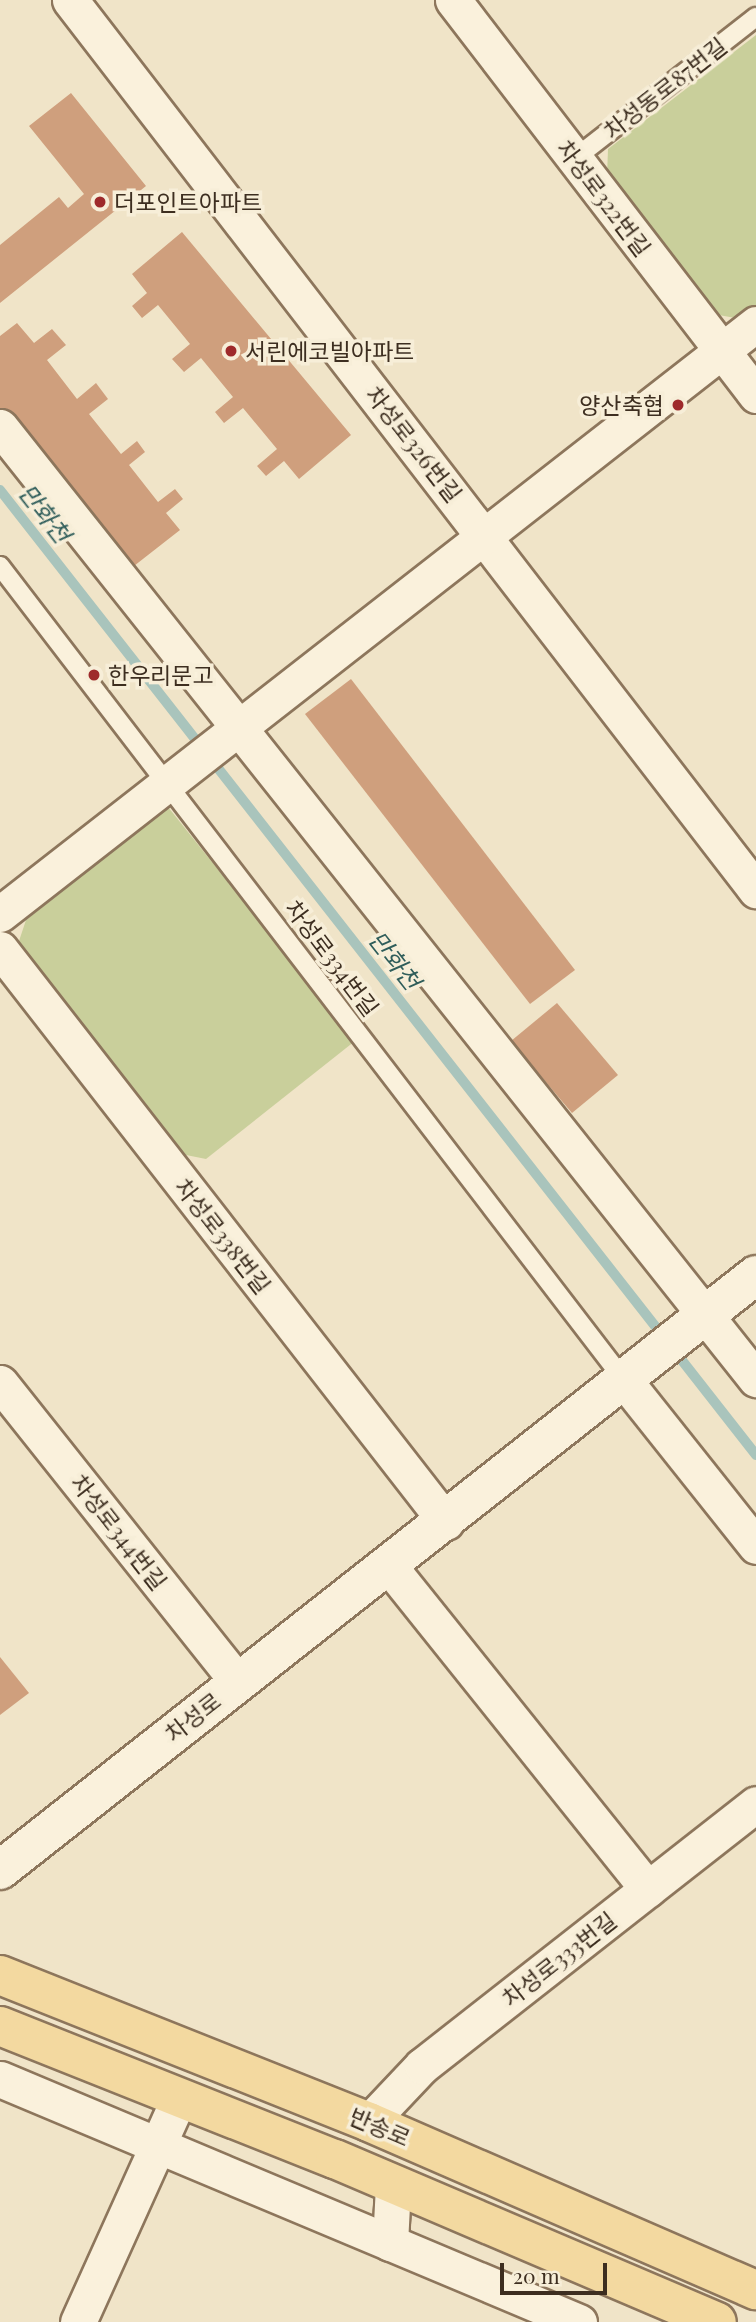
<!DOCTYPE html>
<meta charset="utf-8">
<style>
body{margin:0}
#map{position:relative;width:756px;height:2322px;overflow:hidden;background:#f0e4c8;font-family:"Playfair Display","Noto Sans KR",serif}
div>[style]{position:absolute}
.green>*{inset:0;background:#c9cf9b}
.stream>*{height:10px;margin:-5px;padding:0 5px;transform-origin:5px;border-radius:5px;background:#a9c4bc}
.building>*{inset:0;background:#cf9f7d}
.roads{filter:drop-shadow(2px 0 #8d765c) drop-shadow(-2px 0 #8d765c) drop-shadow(0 2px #8d765c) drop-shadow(0 -2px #8d765c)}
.service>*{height:18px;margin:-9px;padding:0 9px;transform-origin:9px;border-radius:9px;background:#faf1dc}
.minor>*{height:35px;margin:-17.5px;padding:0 17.5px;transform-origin:17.5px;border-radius:17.5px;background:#faf1dc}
.secondary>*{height:38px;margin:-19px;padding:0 19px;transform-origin:19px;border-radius:19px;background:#faf1dc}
.primary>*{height:38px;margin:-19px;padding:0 19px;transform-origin:19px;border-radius:19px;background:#f3d9a0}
.dots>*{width:19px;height:19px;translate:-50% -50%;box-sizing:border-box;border:4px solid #f7eed8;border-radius:50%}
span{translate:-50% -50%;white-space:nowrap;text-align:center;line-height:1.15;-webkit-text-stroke:7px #f7eed8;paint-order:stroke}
.street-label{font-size:23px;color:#3d2e20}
.poi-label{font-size:23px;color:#3d2e20}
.left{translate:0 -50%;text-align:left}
.right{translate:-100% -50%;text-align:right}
.water-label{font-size:24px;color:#2f5d5a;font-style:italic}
.scale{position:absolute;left:500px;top:2263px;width:107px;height:32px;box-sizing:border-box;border:4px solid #3d2e20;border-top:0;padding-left:9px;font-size:21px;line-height:24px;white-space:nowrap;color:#3d2e20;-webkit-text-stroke:5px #f7eed8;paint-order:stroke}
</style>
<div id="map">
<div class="green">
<div style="clip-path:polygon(756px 35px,756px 307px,741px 319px,713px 314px,607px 177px,608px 149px)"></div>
<div style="clip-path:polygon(168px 807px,355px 1041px,206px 1159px,176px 1153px,16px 950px,26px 920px)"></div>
</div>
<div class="stream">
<div style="left:0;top:490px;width:1226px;rotate:51.92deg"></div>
</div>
<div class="building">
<div style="clip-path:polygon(71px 93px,146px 186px,0 303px,0 245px,59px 197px,68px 208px,84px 194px,29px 126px)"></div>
<div style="clip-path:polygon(182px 232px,351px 435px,299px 479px,284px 461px,266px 476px,257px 466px,277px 449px,243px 408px,224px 423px,215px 412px,233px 397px,201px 358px,184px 372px,172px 359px,190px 344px,158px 305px,142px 318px,132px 306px,147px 293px,132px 274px)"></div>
<div style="clip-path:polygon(17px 323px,34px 343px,52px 329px,66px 345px,47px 360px,77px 399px,96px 383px,108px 399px,89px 414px,121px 454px,137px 441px,145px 452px,129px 465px,158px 502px,175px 489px,183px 499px,166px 513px,180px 530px,125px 573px,0 416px,0 336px)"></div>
<div style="clip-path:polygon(351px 679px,575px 970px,530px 1004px,305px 714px)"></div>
<div style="clip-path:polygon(557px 1003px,618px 1075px,572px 1113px,511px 1041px)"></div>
<div style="clip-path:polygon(0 1657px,29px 1693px,0 1715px)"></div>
</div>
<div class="roads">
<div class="service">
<div style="left:574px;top:159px;width:231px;rotate:-38deg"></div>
<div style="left:0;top:566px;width:1026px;rotate:52.53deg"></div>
</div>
<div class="minor">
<div style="left:70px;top:0;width:1124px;rotate:52.38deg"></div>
<div style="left:453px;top:0;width:498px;rotate:52.5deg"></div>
<div style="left:0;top:427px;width:1216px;rotate:51.55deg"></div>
<div style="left:0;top:914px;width:959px;rotate:-37.97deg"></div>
<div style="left:0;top:949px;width:726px;rotate:52.1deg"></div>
<div style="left:624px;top:1380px;width:212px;rotate:51.5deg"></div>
<div style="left:0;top:1383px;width:382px;rotate:51.5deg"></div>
<div style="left:389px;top:1566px;width:414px;rotate:51.3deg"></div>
<div style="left:0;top:2079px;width:628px;rotate:22.77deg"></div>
<div style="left:369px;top:2122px;width:77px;rotate:-46.6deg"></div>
<div style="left:422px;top:2066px;width:424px;rotate:-38.1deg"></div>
<div style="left:390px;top:2243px;width:58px;rotate:-87deg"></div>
<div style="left:78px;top:2322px;width:246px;rotate:-65.7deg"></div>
</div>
<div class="secondary">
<div style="left:0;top:1870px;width:962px;rotate:-38.2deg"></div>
</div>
<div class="primary">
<div style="left:0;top:1975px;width:397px;rotate:21.7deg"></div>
<div style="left:369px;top:2122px;width:422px;rotate:23.5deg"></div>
<div style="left:0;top:2026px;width:360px;rotate:21.7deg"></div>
<div style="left:335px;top:2159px;width:415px;rotate:23.1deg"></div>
</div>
</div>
<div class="dots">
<div style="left:100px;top:202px;background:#9e2a2b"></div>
<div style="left:231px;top:351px;background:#9e2a2b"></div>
<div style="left:678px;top:405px;background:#9e2a2b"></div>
<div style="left:94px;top:675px;background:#9e2a2b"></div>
</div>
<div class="street-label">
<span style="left:665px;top:88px;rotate:-38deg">차성동로87번길</span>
<span style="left:604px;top:198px;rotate:53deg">차성로322번길</span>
<span style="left:414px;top:444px;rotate:52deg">차성로326번길</span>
<span style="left:332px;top:958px;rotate:53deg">차성로334번길</span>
<span style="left:223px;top:1236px;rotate:52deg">차성로338번길</span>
<span style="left:119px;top:1532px;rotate:52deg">차성로344번길</span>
<span style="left:193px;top:1717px;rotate:-38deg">차성로</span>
<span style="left:559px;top:1959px;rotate:-38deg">차성로333번길</span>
<span style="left:380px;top:2127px;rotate:23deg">반송로</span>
</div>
<div class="poi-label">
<span class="left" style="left:114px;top:202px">더포인트아파트</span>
<span class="left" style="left:245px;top:351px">서린에코빌아파트</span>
<span class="right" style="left:664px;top:405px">양산축협</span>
<span class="left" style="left:108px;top:675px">한우리문고</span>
</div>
<div class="water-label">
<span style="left:45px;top:513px;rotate:52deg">만화천</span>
<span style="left:395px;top:960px;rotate:52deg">만화천</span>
</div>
<div class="scale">20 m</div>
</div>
